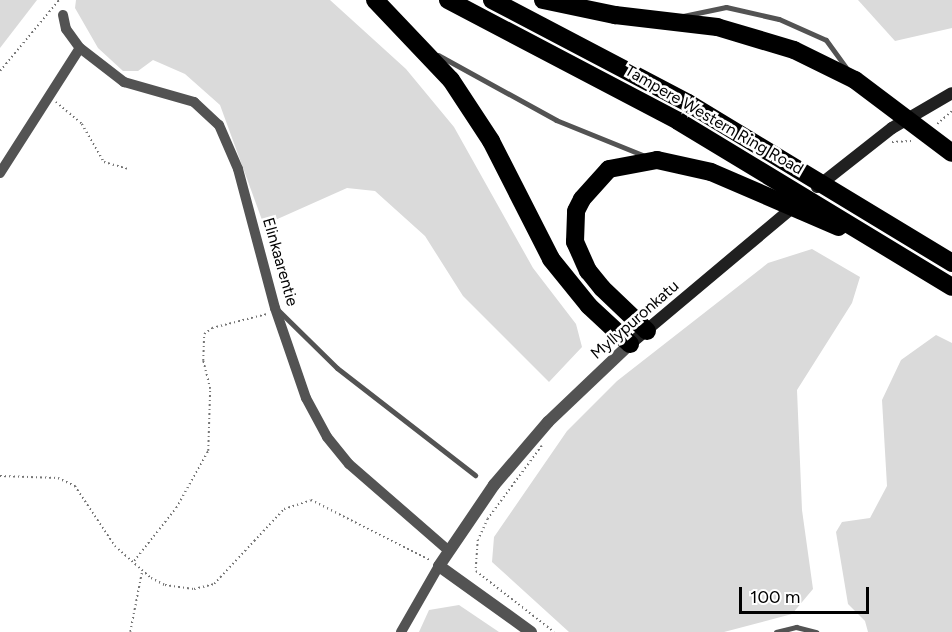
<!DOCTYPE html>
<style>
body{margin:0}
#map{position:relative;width:952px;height:632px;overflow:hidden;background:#fff;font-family:Figtree,sans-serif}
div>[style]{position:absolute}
.green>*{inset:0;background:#dadada}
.path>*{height:1.5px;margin-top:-0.75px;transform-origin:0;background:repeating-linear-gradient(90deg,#757575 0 1.5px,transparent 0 4.5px)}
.service>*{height:5px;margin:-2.5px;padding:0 2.5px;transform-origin:2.5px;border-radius:2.5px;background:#535353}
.minor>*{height:10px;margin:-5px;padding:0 5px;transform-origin:5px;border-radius:5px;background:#535353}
.tertiary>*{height:12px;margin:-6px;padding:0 6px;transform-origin:6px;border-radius:6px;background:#535353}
.secondary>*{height:12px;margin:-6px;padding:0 6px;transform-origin:6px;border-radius:6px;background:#202020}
.motorway>*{height:18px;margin:-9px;padding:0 9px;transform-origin:9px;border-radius:9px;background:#000}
span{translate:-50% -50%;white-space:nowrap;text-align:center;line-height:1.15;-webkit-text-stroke:5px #fff;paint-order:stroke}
.street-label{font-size:16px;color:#000}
.scale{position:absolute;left:739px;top:587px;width:130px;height:27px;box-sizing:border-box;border:3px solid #000;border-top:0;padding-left:8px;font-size:18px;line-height:21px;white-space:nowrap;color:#000;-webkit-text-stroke:4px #fff;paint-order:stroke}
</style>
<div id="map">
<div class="green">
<div style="clip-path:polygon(0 0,37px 0,0 48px)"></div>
<div style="clip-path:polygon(76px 0,330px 0,406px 69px,454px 127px,533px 268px,576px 324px,582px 347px,549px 382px,463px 296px,425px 236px,375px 191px,347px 188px,273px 221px,262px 220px,220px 105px,185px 74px,153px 60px,138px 71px,123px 71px,98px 48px,75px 8px)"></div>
<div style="clip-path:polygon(858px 0,952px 0,952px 28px,895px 41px)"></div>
<div style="clip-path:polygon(812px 249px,860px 277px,852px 303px,797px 390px,802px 510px,813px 589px,792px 614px,724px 632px,569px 632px,492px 562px,494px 537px,567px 431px,617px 381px,768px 263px)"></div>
<div style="clip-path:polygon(936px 335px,952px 343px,952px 632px,868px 632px,865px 621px,848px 604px,836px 532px,842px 522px,870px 518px,887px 486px,882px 400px,901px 360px)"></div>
<div style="clip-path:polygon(459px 605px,499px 632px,419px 632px,429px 610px)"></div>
</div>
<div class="path">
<div style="left:0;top:71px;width:92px;rotate:-50.3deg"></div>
<div style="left:56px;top:102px;width:34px;rotate:40deg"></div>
<div style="left:82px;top:124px;width:44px;rotate:59.9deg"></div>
<div style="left:104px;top:162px;width:26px;rotate:16deg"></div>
<div style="left:937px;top:124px;width:20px;rotate:-41deg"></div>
<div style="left:892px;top:142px;width:19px;rotate:-3deg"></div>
<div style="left:542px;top:446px;width:91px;rotate:126.5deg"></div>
<div style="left:488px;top:519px;width:23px;rotate:115deg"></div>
<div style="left:478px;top:540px;width:31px;rotate:94deg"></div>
<div style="left:476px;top:571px;width:99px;rotate:38deg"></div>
<div style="left:0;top:476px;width:58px;rotate:2deg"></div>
<div style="left:58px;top:478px;width:19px;rotate:25deg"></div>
<div style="left:75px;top:486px;width:72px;rotate:56.3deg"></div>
<div style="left:115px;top:546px;width:48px;rotate:41.6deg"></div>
<div style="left:151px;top:578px;width:16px;rotate:27deg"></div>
<div style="left:165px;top:585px;width:29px;rotate:8deg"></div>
<div style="left:194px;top:589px;width:21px;rotate:-14deg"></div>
<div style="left:214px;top:584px;width:103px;rotate:-47deg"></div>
<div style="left:284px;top:509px;width:28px;rotate:-18deg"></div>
<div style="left:311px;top:500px;width:133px;rotate:26.8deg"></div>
<div style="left:134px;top:561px;width:68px;rotate:-51.6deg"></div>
<div style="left:176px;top:508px;width:65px;rotate:-60.7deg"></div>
<div style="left:208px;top:451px;width:62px;rotate:-88.2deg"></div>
<div style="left:210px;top:389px;width:29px;rotate:-104deg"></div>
<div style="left:203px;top:361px;width:27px;rotate:-88deg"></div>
<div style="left:204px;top:334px;width:10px;rotate:-37deg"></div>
<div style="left:212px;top:328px;width:57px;rotate:-14.3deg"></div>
<div style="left:130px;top:632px;width:62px;rotate:-78.9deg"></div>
</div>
<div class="service">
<div style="left:683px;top:16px;width:44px;rotate:-11.8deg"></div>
<div style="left:726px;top:7px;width:54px;rotate:12.8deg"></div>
<div style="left:779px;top:19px;width:51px;rotate:24.1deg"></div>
<div style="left:826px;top:40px;width:36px;rotate:54deg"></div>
<div style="left:438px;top:55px;width:135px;rotate:28.8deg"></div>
<div style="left:556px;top:120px;width:96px;rotate:22deg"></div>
<div style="left:279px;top:311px;width:81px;rotate:44.5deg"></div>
<div style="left:337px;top:368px;width:175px;rotate:37.8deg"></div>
<div style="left:776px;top:632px;width:21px;rotate:-14deg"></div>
<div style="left:796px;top:627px;width:21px;rotate:14deg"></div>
</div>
<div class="minor">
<div style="left:63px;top:15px;width:14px;rotate:78deg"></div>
<div style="left:66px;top:29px;width:24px;rotate:54deg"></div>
<div style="left:80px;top:48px;width:56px;rotate:37.7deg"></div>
<div style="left:124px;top:82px;width:73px;rotate:15.9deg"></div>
<div style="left:194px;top:102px;width:34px;rotate:43deg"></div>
<div style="left:219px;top:125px;width:48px;rotate:66.6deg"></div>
<div style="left:238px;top:169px;width:144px;rotate:75.1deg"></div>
<div style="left:275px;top:308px;width:95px;rotate:71deg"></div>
<div style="left:306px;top:398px;width:44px;rotate:61.7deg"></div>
<div style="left:327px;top:437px;width:35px;rotate:51deg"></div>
<div style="left:349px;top:464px;width:131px;rotate:41deg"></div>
<div style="left:0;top:173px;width:148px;rotate:-57.4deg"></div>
<div style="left:401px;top:632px;width:76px;rotate:-60.1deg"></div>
</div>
<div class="tertiary">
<div style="left:531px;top:632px;width:113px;rotate:-144.3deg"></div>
<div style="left:439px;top:566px;width:98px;rotate:-55.8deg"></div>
<div style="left:494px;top:485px;width:83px;rotate:-49.4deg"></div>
<div style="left:548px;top:422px;width:113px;rotate:-43.6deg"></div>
</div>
<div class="secondary">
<div style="left:817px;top:187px;width:95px;rotate:-38.2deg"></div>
<div style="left:892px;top:128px;width:69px;rotate:-30.3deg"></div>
<div style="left:630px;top:344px;width:218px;rotate:-40deg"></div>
</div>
<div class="motorway">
<div style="left:375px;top:0;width:110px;rotate:46.5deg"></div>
<div style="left:451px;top:80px;width:73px;rotate:56.7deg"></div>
<div style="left:491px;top:141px;width:132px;rotate:63deg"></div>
<div style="left:551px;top:259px;width:60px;rotate:51deg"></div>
<div style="left:589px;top:306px;width:56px;rotate:42.8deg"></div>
<div style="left:448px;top:0;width:260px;rotate:27.7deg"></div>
<div style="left:678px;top:121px;width:320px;rotate:31.2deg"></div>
<div style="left:492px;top:0;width:221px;rotate:27.7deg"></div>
<div style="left:688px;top:103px;width:309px;rotate:31.2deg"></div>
<div style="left:543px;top:0;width:74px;rotate:11.8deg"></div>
<div style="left:615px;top:15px;width:103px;rotate:6.7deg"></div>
<div style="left:717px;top:27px;width:80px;rotate:16.6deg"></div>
<div style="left:794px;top:50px;width:68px;rotate:26.2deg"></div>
<div style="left:855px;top:80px;width:121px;rotate:37deg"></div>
<div style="left:647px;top:331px;width:62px;rotate:-136.3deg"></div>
<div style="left:602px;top:288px;width:22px;rotate:-129deg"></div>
<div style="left:588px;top:271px;width:32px;rotate:-114deg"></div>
<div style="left:575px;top:242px;width:31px;rotate:-88deg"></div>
<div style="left:576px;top:211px;width:13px;rotate:-63deg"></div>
<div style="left:582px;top:199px;width:40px;rotate:-48deg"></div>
<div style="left:609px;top:169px;width:49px;rotate:-10.6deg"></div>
<div style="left:657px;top:160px;width:55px;rotate:12.5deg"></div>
<div style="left:711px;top:172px;width:139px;rotate:23.3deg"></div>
</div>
<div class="street-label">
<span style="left:714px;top:120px;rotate:30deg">Tampere Western Ring Road</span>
<span style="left:280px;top:262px;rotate:74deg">Elinkaarentie</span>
<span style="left:635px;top:320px;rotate:-41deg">Myllypuronkatu</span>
</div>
<div class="scale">100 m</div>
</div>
